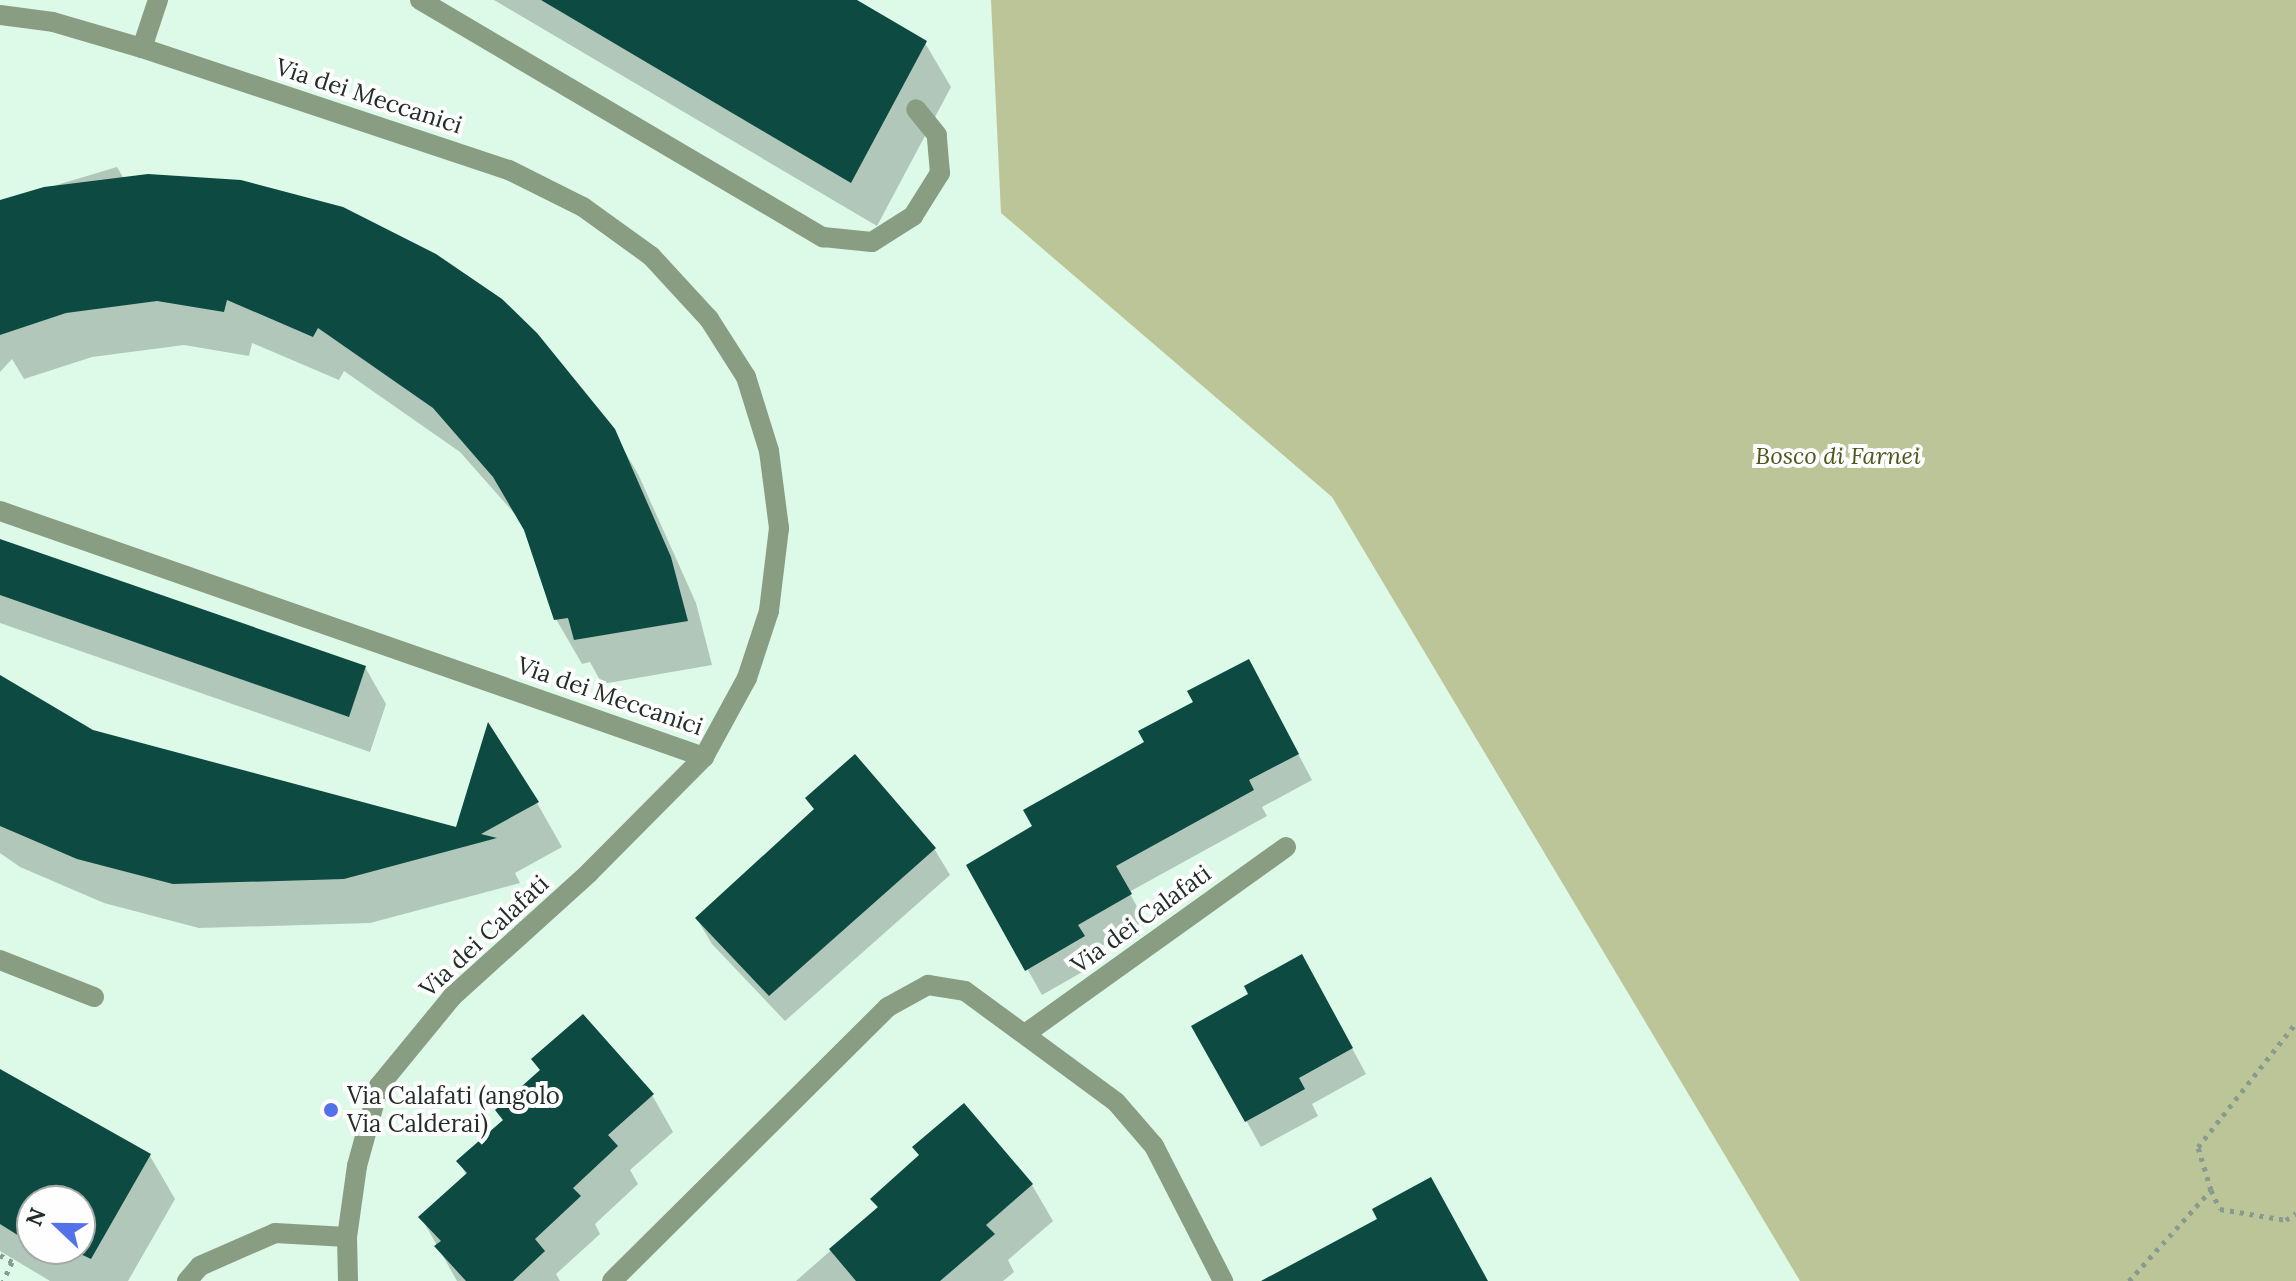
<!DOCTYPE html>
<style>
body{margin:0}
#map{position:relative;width:2296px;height:1281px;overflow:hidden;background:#ddf9e8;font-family:Lora,serif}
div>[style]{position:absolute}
.green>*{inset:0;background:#bcc597}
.shadow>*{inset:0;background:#0003}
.building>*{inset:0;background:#0c4a42}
.path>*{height:5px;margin-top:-2.5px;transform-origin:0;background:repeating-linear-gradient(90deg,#879b8f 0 4px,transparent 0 10px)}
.street>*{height:20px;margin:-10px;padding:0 10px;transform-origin:10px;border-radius:10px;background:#889d81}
.dots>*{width:22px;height:22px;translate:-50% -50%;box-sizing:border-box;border:4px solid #fefefe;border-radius:50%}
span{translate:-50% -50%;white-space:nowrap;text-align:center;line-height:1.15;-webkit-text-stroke:8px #fefefe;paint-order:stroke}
.street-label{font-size:24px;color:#232e28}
.park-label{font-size:24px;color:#4e561e;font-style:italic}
.poi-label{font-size:24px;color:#232e28}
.left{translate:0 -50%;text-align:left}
.north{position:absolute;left:16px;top:1185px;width:80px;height:80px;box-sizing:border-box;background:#fefefe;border:2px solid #a6aba8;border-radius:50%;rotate:292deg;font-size:22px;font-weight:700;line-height:32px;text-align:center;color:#232e28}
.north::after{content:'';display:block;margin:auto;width:28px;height:36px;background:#5472e7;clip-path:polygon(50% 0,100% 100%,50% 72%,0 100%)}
</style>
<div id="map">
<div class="green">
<div style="clip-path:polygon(991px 0,2296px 0,2296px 1281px,1800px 1281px,1332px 497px,1001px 213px)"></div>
</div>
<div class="shadow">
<div style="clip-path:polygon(494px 0,853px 0,925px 43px,951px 87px,877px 226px)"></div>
<div style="clip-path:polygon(117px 167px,124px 179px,613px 431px,639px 476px,696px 603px,712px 665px,602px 684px,590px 662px,582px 664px,556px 619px,521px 521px,460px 452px,344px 371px,339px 380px,252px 343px,249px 356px,184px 345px,92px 357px,24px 379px,12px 359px,0 372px,0 202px)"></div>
<div style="clip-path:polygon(0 541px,365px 667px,386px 704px,370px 752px,0 623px)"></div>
<div style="clip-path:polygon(0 677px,92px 732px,457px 830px,537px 803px,562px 847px,515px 873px,520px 883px,370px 923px,199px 928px,104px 903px,20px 867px,0 853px)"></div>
<div style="clip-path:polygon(1263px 688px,1312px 780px,1262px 807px,1267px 816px,1129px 892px,1145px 921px,1091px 952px,1098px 963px,1042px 995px,969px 866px)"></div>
<div style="clip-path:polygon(855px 757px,935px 850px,950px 875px,785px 1021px,712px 944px,697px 919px,815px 811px,808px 798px)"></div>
<div style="clip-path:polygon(1316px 982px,1366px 1074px,1312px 1104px,1318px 1116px,1261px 1147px,1194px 1027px)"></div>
<div style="clip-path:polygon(534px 1059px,652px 1095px,673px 1132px,630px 1170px,638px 1184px,595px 1224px,600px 1234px,556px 1274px,560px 1281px,457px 1281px,421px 1217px,467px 1176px,459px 1161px,504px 1122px,497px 1111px,541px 1072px)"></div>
<div style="clip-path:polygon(evenodd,0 1072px,150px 1156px,175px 1199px,128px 1281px,50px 1281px,0 1251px,0 1072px,32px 1201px,80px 1201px,80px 1249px,32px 1249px,32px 1201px)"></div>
<div style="clip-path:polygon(1032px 1185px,1053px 1221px,1008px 1260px,1014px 1272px,1003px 1281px,796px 1281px,878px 1209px,873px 1199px)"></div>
</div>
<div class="building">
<div style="clip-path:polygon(541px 0,857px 0,927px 41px,851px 183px)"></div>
<div style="clip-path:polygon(148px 174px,241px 180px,343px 207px,436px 254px,502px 299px,537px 333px,615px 429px,671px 557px,688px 621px,574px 640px,568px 618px,554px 620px,524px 530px,493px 477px,433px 408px,318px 328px,313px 337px,227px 300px,224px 312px,157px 301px,66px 313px,0 335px,0 200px,44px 187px)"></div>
<div style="clip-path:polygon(0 539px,366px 666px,349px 717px,0 595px)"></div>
<div style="clip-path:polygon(1249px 659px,1299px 754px,1249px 780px,1254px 790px,1116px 866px,1132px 894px,1078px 925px,1085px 936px,1025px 971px,966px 865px,1032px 826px,1023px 810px,1144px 742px,1138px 731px,1193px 702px,1187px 691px)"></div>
<div style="clip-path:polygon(0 675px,93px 730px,456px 827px,488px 722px,539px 802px,481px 834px,497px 838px,344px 879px,173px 884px,77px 859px,0 826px)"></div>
<div style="clip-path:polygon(855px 754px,936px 848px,769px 996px,695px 918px,814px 809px,805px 798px)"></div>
<div style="clip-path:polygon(1302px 954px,1353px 1048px,1299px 1078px,1305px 1089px,1245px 1122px,1191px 1026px,1248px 994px,1244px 986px)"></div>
<div style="clip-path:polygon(583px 1014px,654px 1094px,608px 1135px,618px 1146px,573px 1188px,581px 1196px,535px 1239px,545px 1251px,513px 1281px,466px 1281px,434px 1246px,441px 1241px,418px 1217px,467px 1173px,456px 1161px,503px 1120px,495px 1110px,540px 1070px,531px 1059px)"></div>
<div style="clip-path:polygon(0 1069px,151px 1154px,91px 1259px,70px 1249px,80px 1249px,80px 1201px,32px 1201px,32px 1244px,0 1224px)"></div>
<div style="clip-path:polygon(964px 1103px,1033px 1184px,986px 1225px,995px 1234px,940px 1281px,856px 1281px,829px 1249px,878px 1207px,870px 1199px,919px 1155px,912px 1147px)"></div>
<div style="clip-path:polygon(1431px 1177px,1488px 1281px,1261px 1281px,1377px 1219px,1372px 1209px)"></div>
</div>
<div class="path">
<div style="left:2211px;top:1190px;width:21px;rotate:65deg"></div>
<div style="left:2220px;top:1209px;width:67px;rotate:9.5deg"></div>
<div style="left:2286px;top:1220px;width:12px;rotate:-35deg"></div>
<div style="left:0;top:1255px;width:14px;rotate:30deg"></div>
<div style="left:12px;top:1262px;width:21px;rotate:115deg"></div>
<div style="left:2129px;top:1281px;width:122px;rotate:-48deg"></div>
<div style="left:2211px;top:1190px;width:45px;rotate:-106.8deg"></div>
<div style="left:2198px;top:1147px;width:158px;rotate:-51.7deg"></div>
</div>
<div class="street">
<div style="left:420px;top:0;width:468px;rotate:30.5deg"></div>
<div style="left:823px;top:237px;width:49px;rotate:5.8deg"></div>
<div style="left:872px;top:242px;width:49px;rotate:-32.4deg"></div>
<div style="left:913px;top:216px;width:51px;rotate:-57.9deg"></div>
<div style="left:940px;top:173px;width:38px;rotate:-95deg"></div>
<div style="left:937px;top:135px;width:33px;rotate:-129deg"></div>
<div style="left:0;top:15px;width:53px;rotate:7.5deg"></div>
<div style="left:53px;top:22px;width:93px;rotate:16.3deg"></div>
<div style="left:142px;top:48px;width:387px;rotate:18.4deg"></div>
<div style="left:509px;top:170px;width:83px;rotate:26.6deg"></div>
<div style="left:583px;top:207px;width:84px;rotate:35.8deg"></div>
<div style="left:651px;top:256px;width:86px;rotate:47.4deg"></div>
<div style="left:709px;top:319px;width:69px;rotate:57.5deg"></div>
<div style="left:746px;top:377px;width:77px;rotate:72.7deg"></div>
<div style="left:769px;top:451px;width:78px;rotate:82.6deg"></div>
<div style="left:779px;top:528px;width:84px;rotate:96.9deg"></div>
<div style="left:769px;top:611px;width:71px;rotate:108.2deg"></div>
<div style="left:747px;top:678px;width:90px;rotate:118.6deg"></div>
<div style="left:704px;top:757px;width:163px;rotate:134.8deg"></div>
<div style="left:589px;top:873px;width:185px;rotate:137.9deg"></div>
<div style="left:452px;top:997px;width:115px;rotate:129.4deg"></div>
<div style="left:379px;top:1086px;width:83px;rotate:105.4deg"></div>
<div style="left:357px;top:1166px;width:72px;rotate:98deg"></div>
<div style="left:347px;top:1237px;width:44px;rotate:88.7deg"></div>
<div style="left:142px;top:48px;width:51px;rotate:-71.6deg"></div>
<div style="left:0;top:511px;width:746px;rotate:19.26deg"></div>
<div style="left:0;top:960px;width:101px;rotate:21.5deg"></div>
<div style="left:1025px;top:1034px;width:321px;rotate:-35.6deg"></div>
<div style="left:187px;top:1281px;width:20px;rotate:-49deg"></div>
<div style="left:200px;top:1266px;width:82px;rotate:-23.7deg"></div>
<div style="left:275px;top:1233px;width:72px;rotate:3.2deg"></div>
<div style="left:612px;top:1281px;width:389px;rotate:-44.8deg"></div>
<div style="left:888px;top:1007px;width:46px;rotate:-28.8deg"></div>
<div style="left:928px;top:985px;width:37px;rotate:9deg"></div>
<div style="left:965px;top:991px;width:187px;rotate:36.3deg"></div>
<div style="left:1116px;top:1102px;width:58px;rotate:49.2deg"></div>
<div style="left:1154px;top:1146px;width:152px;rotate:62.9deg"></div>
</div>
<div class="dots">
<div style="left:331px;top:1110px;background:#5472e7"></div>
</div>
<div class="street-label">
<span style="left:369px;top:96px;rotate:18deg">Via dei Meccanici</span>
<span style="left:610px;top:696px;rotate:19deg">Via dei Meccanici</span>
<span style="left:1141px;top:919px;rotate:-36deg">Via dei Calafati</span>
<span style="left:484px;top:936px;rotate:-43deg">Via dei Calafati</span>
</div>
<div class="park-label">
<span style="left:1838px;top:456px">Bosco di Farnei</span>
</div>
<div class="poi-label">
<span class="left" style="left:347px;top:1110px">Via Calafati (angolo<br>Via Calderai)</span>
</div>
<div class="north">N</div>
</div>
